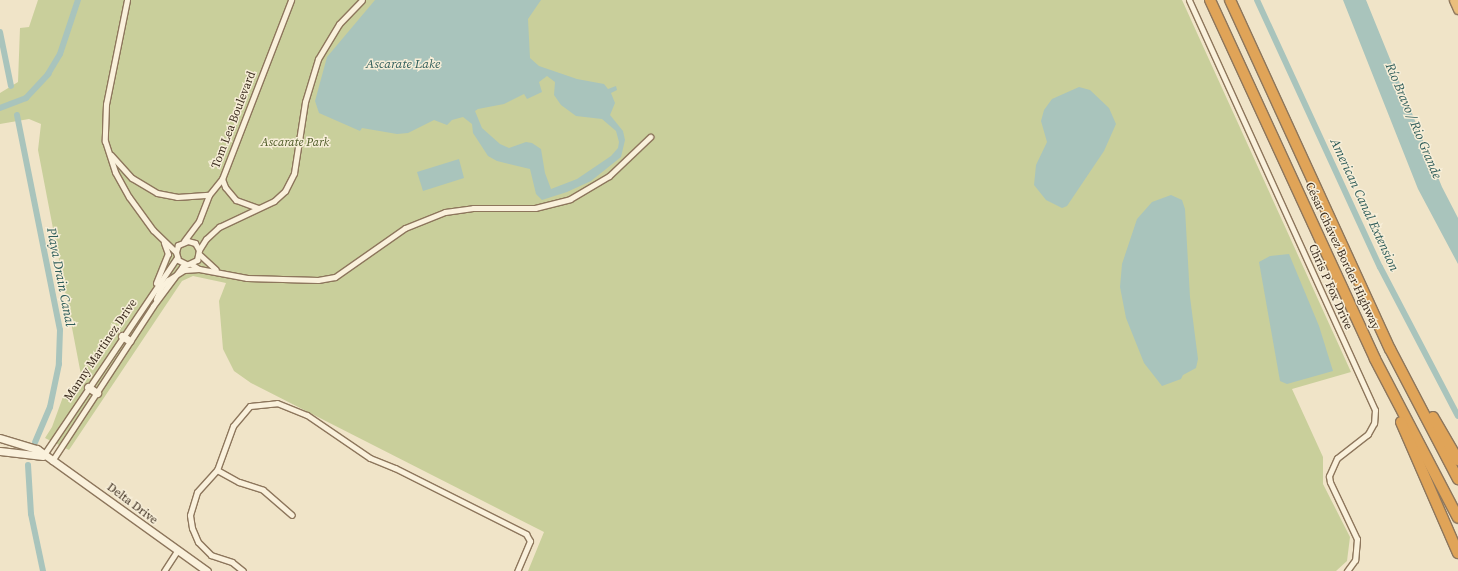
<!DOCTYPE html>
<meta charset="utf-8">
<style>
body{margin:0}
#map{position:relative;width:1458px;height:571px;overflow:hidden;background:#f0e4c8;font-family:"Source Serif 4",serif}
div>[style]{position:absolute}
.green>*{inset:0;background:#c9cf9b}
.water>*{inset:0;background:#a9c4bc}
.canal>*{height:6px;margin:-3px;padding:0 3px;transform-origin:3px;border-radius:3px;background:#a9c4bc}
.roads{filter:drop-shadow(1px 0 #8d765c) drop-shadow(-1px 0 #8d765c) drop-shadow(0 1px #8d765c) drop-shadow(0 -1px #8d765c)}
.minor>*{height:5px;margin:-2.5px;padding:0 2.5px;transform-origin:2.5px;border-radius:2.5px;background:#faf1dc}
.tertiary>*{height:7px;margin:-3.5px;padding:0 3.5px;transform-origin:3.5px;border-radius:3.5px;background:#faf1dc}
.secondary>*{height:7px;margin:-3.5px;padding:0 3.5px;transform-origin:3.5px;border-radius:3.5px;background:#faf1dc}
.trunk>*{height:9px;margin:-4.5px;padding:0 4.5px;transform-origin:4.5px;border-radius:4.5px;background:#eabe7c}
.motorway>*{height:10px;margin:-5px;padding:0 5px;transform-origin:5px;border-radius:5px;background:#e0a458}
span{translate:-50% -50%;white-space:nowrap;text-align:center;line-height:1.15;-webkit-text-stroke:3px #f7eed8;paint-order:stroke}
.street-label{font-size:12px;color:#3d2e20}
.park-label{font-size:12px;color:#4d5a26;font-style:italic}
.water-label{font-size:13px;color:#2f5d5a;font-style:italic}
</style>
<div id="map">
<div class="green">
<div style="clip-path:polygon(38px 0,1182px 0,1351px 372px,1292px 389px,1323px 457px,1323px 484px,1350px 537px,1347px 561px,1336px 571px,528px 571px,544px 532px,251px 383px,234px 371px,223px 349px,219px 301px,226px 283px,193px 276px,182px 281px,69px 450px,45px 438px,52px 427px,64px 394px,72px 395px,82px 380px,38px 150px,41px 124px,29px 119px,0 124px,0 93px,18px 82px,20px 28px,29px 27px)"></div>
</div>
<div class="water">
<div style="clip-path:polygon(evenodd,375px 0,541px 0,528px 19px,530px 58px,539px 66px,577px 79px,604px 84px,608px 89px,616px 86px,617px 90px,611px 93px,615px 103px,610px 115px,623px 131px,625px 140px,621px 157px,591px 181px,567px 192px,542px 200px,536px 194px,530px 169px,497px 161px,488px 156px,473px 133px,472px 124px,463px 117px,452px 120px,447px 125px,434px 120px,408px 133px,397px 134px,362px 128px,360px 131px,319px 113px,315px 101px,327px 57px,375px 0,547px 76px,555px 82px,554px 95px,561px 105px,576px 116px,602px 119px,616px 131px,619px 142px,618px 148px,611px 156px,577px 179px,551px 189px,545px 173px,541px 149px,532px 143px,526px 142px,509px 148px,500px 144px,482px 128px,475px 111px,478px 109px,504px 104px,524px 94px,527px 99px,542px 92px,539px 82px,547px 76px)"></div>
<div style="clip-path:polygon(1343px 0,1366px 0,1442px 187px,1458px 218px,1458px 264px,1418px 189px)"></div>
<div style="clip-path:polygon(1079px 87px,1090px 90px,1109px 108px,1116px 124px,1104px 151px,1067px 206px,1062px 208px,1046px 200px,1034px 185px,1036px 165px,1047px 142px,1041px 121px,1044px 110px,1052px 99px)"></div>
<div style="clip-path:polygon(459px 159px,464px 178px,423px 191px,417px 172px)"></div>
<div style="clip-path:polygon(1171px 195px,1182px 200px,1185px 209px,1190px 297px,1198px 359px,1196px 368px,1183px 375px,1181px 379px,1162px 386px,1144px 363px,1126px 318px,1120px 287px,1122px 264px,1137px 219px,1152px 202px)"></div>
<div style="clip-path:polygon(1289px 254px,1319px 326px,1333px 371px,1287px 384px,1280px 381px,1259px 262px,1270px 256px)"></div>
</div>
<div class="canal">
<div style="left:1257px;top:0;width:294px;rotate:65.3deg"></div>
<div style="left:1380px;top:267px;width:168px;rotate:62.4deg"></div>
<div style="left:0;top:32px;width:55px;rotate:78.5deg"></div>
<div style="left:0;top:108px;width:28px;rotate:-21deg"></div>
<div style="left:26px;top:98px;width:33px;rotate:-47deg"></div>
<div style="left:48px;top:74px;width:23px;rotate:-59deg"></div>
<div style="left:60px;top:54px;width:57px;rotate:-71.6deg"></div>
<div style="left:17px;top:115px;width:219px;rotate:78.7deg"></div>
<div style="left:60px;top:330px;width:34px;rotate:92deg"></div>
<div style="left:59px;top:364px;width:44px;rotate:101.8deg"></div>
<div style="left:50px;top:407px;width:38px;rotate:113deg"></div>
<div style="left:28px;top:465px;width:49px;rotate:86.5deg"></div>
<div style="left:31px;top:514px;width:58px;rotate:78.1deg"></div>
</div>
<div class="roads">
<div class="minor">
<div style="left:127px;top:0;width:106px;rotate:101.4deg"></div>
<div style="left:106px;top:104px;width:37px;rotate:92deg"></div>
<div style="left:105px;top:141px;width:33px;rotate:72deg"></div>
<div style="left:115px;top:172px;width:29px;rotate:61deg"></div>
<div style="left:129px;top:197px;width:41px;rotate:54deg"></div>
<div style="left:153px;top:230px;width:32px;rotate:44deg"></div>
<div style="left:1189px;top:0;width:450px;rotate:65.6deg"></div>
<div style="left:1375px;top:410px;width:13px;rotate:94deg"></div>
<div style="left:1374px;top:423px;width:13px;rotate:119deg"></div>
<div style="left:1368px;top:434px;width:39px;rotate:142deg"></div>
<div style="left:1337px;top:458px;width:20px;rotate:114deg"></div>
<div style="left:1329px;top:476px;width:6px;rotate:81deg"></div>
<div style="left:1330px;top:482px;width:63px;rotate:64.7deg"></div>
<div style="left:1357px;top:539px;width:21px;rotate:95deg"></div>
<div style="left:1355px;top:560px;width:14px;rotate:126deg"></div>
<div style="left:111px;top:155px;width:31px;rotate:48deg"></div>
<div style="left:132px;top:178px;width:29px;rotate:31deg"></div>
<div style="left:157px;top:193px;width:20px;rotate:11deg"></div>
<div style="left:177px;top:197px;width:32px;rotate:-4deg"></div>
<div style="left:222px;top:179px;width:9px;rotate:69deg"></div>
<div style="left:225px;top:187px;width:17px;rotate:50deg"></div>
<div style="left:236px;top:200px;width:23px;rotate:20deg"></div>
<div style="left:184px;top:241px;width:25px;rotate:-53deg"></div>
<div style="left:199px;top:221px;width:28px;rotate:-69deg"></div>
<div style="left:209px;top:195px;width:21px;rotate:-51deg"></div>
<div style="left:222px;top:179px;width:192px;rotate:-68.9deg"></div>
<div style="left:199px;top:250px;width:13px;rotate:-58deg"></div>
<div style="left:206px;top:239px;width:18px;rotate:-43deg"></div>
<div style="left:219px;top:227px;width:61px;rotate:-25.3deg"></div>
<div style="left:274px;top:201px;width:15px;rotate:-42deg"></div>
<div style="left:285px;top:191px;width:20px;rotate:-63deg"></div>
<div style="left:294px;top:173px;width:72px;rotate:-81.2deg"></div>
<div style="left:305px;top:102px;width:45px;rotate:-73.2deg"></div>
<div style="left:318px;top:59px;width:41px;rotate:-59deg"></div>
<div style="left:339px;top:24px;width:33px;rotate:-46deg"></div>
<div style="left:199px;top:254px;width:23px;rotate:43deg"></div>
<div style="left:191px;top:264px;width:9px;rotate:32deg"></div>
<div style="left:199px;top:269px;width:49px;rotate:10.6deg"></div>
<div style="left:247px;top:278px;width:71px;rotate:1.6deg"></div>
<div style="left:318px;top:280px;width:17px;rotate:-10deg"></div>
<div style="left:335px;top:277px;width:85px;rotate:-35deg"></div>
<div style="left:405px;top:228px;width:43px;rotate:-21.8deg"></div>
<div style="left:445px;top:212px;width:28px;rotate:-8deg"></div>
<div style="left:473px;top:208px;width:62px"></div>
<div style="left:535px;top:208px;width:36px;rotate:-14deg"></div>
<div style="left:570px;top:199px;width:45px;rotate:-30.5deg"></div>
<div style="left:609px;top:176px;width:57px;rotate:-43.6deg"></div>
<div style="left:156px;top:283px;width:31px;rotate:-68deg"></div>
<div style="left:168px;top:254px;width:12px;rotate:-110deg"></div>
<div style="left:156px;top:299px;width:13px;rotate:-67deg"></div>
<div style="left:161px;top:287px;width:10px;rotate:-45deg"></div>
<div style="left:168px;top:280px;width:19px;rotate:-32deg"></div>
<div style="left:184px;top:270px;width:15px;rotate:-4deg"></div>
<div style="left:43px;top:456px;width:240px;rotate:-56deg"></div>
<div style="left:52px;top:461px;width:185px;rotate:-56.9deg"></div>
<div style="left:153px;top:306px;width:49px;rotate:-53.4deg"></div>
<div style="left:182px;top:267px;width:17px;rotate:-25deg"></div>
<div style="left:197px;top:260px;width:10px;rotate:-79deg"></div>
<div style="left:199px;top:250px;width:8px;rotate:-120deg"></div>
<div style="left:195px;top:243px;width:7px;rotate:-164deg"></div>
<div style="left:188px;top:241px;width:11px;rotate:158deg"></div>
<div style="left:178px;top:245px;width:7px;rotate:106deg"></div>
<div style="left:176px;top:252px;width:8px;rotate:76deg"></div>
<div style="left:178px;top:260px;width:9px;rotate:27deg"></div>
<div style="left:217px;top:470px;width:25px;rotate:29deg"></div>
<div style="left:239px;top:482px;width:25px;rotate:18deg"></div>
<div style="left:263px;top:490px;width:38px;rotate:41deg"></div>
<div style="left:164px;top:571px;width:24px;rotate:-57deg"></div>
<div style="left:243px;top:571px;width:14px;rotate:-141deg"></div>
<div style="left:232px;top:562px;width:22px;rotate:-162deg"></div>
<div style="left:211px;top:555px;width:18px;rotate:-135deg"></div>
<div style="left:198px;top:542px;width:15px;rotate:-113deg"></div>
<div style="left:192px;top:528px;width:13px;rotate:-99deg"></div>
<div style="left:190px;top:515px;width:24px;rotate:-73deg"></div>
<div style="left:197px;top:492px;width:30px;rotate:-48deg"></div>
<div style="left:217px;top:470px;width:47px;rotate:-70deg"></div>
<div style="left:233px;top:426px;width:26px;rotate:-50deg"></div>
<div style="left:250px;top:406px;width:27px;rotate:-6deg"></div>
<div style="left:277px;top:403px;width:32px;rotate:22deg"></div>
<div style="left:307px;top:415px;width:76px;rotate:34.3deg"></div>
<div style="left:370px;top:458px;width:27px;rotate:22deg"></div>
<div style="left:395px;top:468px;width:147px;rotate:26.7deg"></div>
<div style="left:526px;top:534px;width:8px;rotate:60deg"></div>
<div style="left:530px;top:541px;width:33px;rotate:113deg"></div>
</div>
<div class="tertiary">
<div style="left:122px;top:336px;width:9px;rotate:32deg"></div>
<div style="left:88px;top:387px;width:11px;rotate:34deg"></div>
</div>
<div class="secondary">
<div style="left:0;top:438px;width:39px;rotate:17deg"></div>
<div style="left:37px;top:449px;width:209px;rotate:35.7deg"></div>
<div style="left:0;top:451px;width:43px;rotate:6.6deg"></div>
</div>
<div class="trunk">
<div style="left:1454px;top:0;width:10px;rotate:66deg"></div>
</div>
<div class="motorway">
<div style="left:1210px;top:0;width:395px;rotate:65.3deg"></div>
<div style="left:1375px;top:359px;width:179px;rotate:62.4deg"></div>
<div style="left:1230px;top:0;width:384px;rotate:65.4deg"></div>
<div style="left:1390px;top:349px;width:147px;rotate:62.4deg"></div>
<div style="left:1433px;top:417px;width:50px;rotate:59.8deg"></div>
<div style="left:1401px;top:422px;width:143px;rotate:66.5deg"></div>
</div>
</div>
<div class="street-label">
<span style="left:234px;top:120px;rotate:-69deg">Tom Lea Boulevard</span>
<span style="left:1342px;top:256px;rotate:65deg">César Chávez Border Highway</span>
<span style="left:1330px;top:287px;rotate:66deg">Chris P Fox Drive</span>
<span style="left:101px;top:350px;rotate:-56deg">Manny Martinez Drive</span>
<span style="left:132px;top:504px;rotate:37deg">Delta Drive</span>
</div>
<div class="park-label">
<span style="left:295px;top:143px">Ascarate Park</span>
</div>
<div class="water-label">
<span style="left:403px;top:64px">Ascarate Lake</span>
<span style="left:1413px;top:121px;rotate:67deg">Río Bravo / Rio Grande</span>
<span style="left:1364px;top:205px;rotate:65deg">American Canal Extension</span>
<span style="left:60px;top:277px;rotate:79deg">Playa Drain Canal</span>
</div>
</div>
